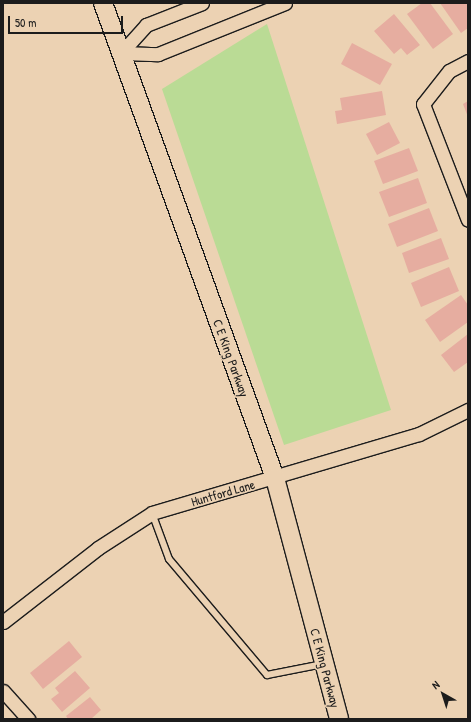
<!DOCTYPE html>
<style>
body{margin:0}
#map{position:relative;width:471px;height:722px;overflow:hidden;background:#ecd2b3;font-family:"Patrick Hand",sans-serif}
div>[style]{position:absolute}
.green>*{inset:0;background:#badb95}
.building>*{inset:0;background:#e6ada0}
.roads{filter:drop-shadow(1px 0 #1c1c1c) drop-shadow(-1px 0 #1c1c1c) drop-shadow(0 1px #1c1c1c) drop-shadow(0 -1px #1c1c1c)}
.service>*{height:6px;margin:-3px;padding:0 3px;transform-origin:3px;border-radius:3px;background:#ecd2b3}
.minor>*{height:13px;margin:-6.5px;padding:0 6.5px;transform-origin:6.5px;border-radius:6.5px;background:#ecd2b3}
.secondary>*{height:18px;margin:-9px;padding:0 9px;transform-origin:9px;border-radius:9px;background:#ecd2b3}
span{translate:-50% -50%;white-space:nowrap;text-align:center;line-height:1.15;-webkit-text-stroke:3px #ecd2b3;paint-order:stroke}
.street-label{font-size:13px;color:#1c1c1c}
.frame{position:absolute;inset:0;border:4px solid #1c1c1c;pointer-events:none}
.north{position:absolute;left:423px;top:674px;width:40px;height:40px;-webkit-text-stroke:3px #ecd2b3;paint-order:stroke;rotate:321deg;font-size:11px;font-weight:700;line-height:16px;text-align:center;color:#1c1c1c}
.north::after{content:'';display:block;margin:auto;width:14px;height:18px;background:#1c1c1c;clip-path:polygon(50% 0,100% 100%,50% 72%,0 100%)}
.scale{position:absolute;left:8px;top:16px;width:115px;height:18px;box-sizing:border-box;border:2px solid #1c1c1c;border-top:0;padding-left:5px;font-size:12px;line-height:14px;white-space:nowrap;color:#1c1c1c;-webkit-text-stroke:3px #ecd2b3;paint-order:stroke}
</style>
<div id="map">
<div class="green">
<div style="clip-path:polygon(267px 24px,391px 410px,284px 445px,162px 89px)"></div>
</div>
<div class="building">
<div style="clip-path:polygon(422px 3px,430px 3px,453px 34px,433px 49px,407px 14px)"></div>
<div style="clip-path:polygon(440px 3px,468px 3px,468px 28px,461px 33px)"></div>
<div style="clip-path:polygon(394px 14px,420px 45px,407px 55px,401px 48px,394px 54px,374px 31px)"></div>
<div style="clip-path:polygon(352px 43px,392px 64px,380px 85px,341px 64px)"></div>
<div style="clip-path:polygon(382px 91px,386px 115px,337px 124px,335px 111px,342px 110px,340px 98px)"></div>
<div style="clip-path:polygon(468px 101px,468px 117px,463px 104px)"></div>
<div style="clip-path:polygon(389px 122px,400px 143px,377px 155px,366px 134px)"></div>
<div style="clip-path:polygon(409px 148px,418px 171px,383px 184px,374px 161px)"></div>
<div style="clip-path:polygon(418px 178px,427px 203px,389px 217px,379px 192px)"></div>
<div style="clip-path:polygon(429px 208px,438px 231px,397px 247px,388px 224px)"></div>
<div style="clip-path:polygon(441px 238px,449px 259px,409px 273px,402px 253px)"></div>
<div style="clip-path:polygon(449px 267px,459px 291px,421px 307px,411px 283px)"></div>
<div style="clip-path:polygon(461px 295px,468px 305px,468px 322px,440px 342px,425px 320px)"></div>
<div style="clip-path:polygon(468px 334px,468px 362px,454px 372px,441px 355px)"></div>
<div style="clip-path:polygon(69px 641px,82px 657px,43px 689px,30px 673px)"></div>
<div style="clip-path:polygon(75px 671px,90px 688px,62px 712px,51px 699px,59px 693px,55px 688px)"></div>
<div style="clip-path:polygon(90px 697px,101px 710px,91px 719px,68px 719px,66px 716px)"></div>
</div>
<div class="roads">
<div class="service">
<div style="left:152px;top:513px;width:49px;rotate:69.7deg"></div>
<div style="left:169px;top:559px;width:152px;rotate:49.8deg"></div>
<div style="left:267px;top:675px;width:57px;rotate:-11.1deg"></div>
</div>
<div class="minor">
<div style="left:121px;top:53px;width:37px;rotate:2deg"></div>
<div style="left:158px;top:54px;width:137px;rotate:-21.9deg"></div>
<div style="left:121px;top:53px;width:38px;rotate:-48deg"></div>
<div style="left:146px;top:25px;width:60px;rotate:-21.4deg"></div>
<div style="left:468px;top:61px;width:21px;rotate:152deg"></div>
<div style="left:449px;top:71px;width:42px;rotate:128.2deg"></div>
<div style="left:423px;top:104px;width:124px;rotate:68.8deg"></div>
<div style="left:3px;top:622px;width:120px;rotate:-37.9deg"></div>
<div style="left:98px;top:548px;width:64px;rotate:-32.9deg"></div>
<div style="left:152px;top:513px;width:278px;rotate:-16.5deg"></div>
<div style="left:419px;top:434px;width:55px;rotate:-26.1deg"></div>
<div style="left:3px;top:691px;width:38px;rotate:48deg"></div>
</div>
<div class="secondary">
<div style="left:103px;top:3px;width:505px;rotate:70.09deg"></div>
<div style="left:275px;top:478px;width:249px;rotate:75.1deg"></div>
</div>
</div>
<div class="street-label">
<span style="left:231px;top:358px;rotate:70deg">C E King Parkway</span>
<span style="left:223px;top:493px;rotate:-16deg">Huntford Lane</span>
<span style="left:325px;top:668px;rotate:75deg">C E King Parkway</span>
</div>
<div class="frame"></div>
<div class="north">N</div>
<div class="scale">50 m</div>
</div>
